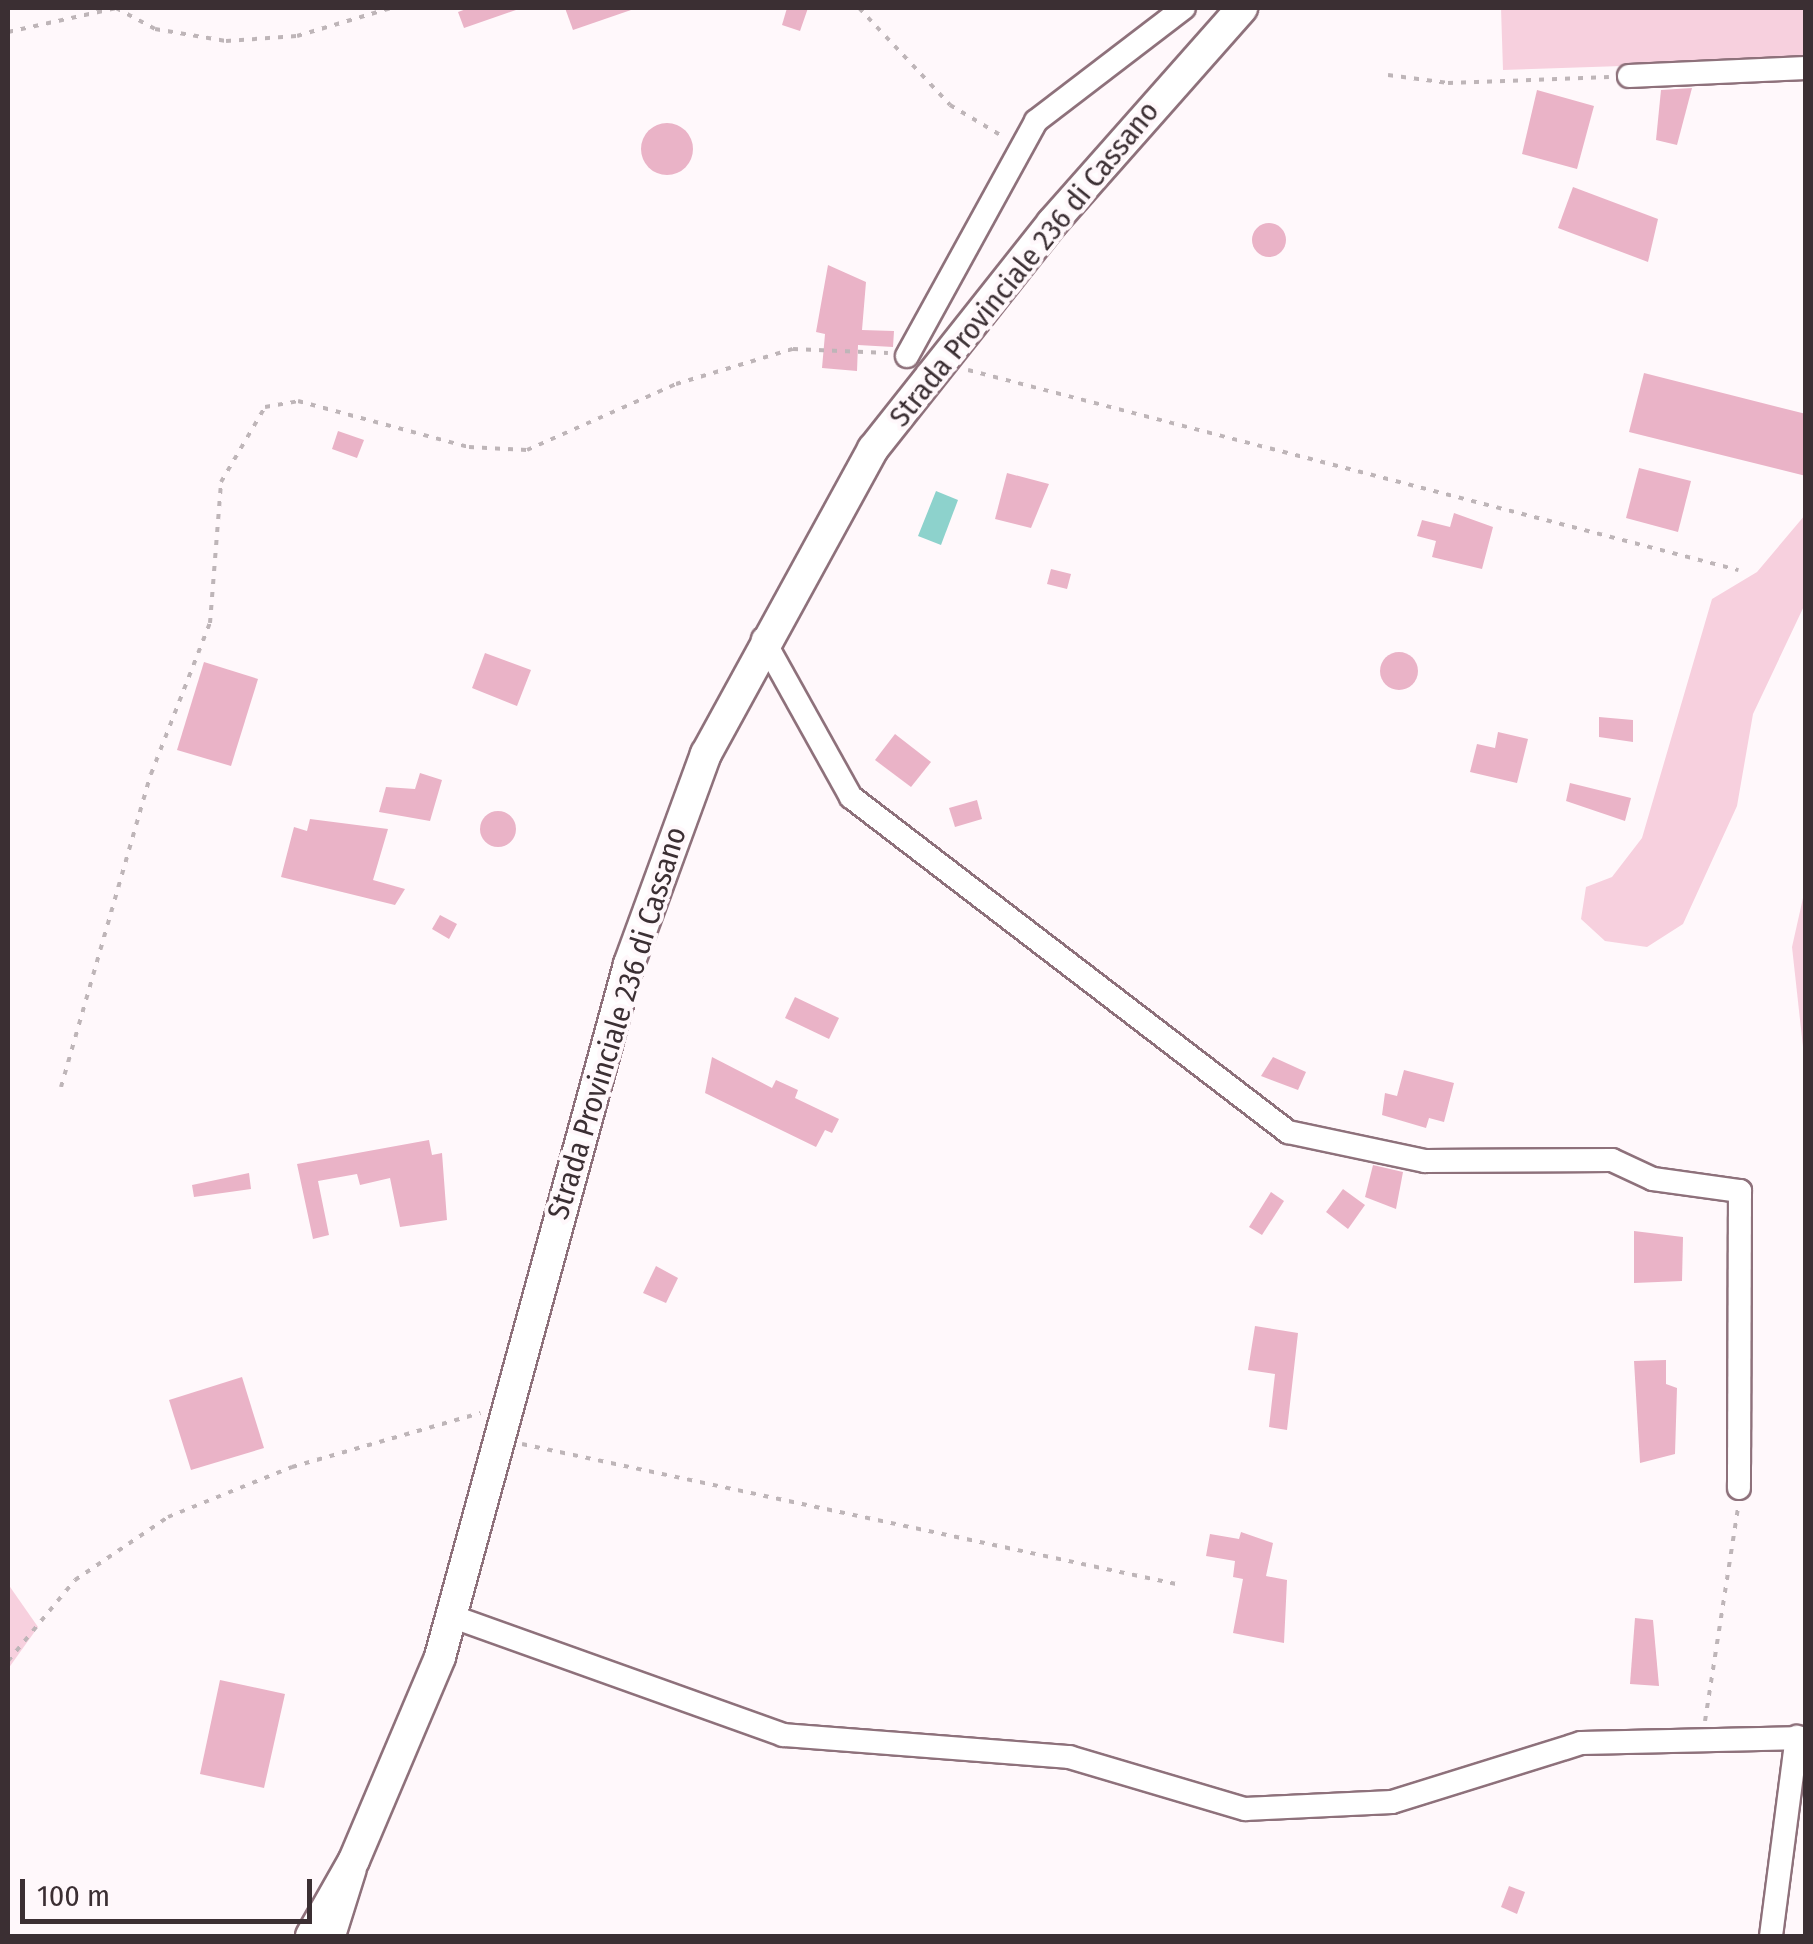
<!DOCTYPE html>
<style>
body{margin:0}
#map{position:relative;width:1813px;height:1944px;overflow:hidden;background:#fff8fb;font-family:"Fira Sans Condensed",sans-serif}
div>[style]{position:absolute}
.green>*{inset:0;background:#f7d0de}
.water>*{inset:0;background:#8dd2cc}
.building>*{inset:0;background:#eab3c7}
.round{border-radius:50%}
.path>*{height:4px;margin-top:-2px;transform-origin:0;background:repeating-linear-gradient(90deg,#beb5b8 0 5px,transparent 0 13px)}
.roads{filter:drop-shadow(2px 0 #8e717b) drop-shadow(-2px 0 #8e717b) drop-shadow(0 2px #8e717b) drop-shadow(0 -2px #8e717b)}
.minor>*{height:22px;margin:-11px;padding:0 11px;transform-origin:11px;border-radius:11px;background:#fff}
.major>*{height:30px;margin:-15px;padding:0 15px;transform-origin:15px;border-radius:15px;background:#fff}
span{translate:-50% -50%;white-space:nowrap;text-align:center;line-height:1.15;-webkit-text-stroke:8px #fff8fb;paint-order:stroke}
.street-label{font-size:30px;color:#3b2f33}
.frame{position:absolute;inset:0;border:10px solid #3b2f33;pointer-events:none}
.scale{position:absolute;left:20px;top:1879px;width:292px;height:45px;box-sizing:border-box;border:5px solid #3b2f33;border-top:0;padding-left:12px;font-size:30px;line-height:35px;white-space:nowrap;color:#3b2f33;-webkit-text-stroke:8px #fff8fb;paint-order:stroke}
</style>
<div id="map">
<div class="green">
<div style="clip-path:polygon(1501px 8px,1805px 10px,1805px 60px,1503px 70px)"></div>
<div style="clip-path:polygon(1805px 515px,1805px 604px,1753px 714px,1737px 806px,1683px 924px,1647px 947px,1605px 941px,1581px 919px,1586px 887px,1612px 877px,1642px 838px,1712px 599px,1757px 572px)"></div>
<div style="clip-path:polygon(1805px 889px,1805px 1065px,1792px 947px)"></div>
<div style="clip-path:polygon(8px 1584px,38px 1627px,8px 1669px)"></div>
</div>
<div class="water">
<div style="clip-path:polygon(936px 491px,958px 500px,941px 545px,918px 536px)"></div>
</div>
<div class="building">
<div style="clip-path:polygon(469px 8px,516px 8px,516px 10px,464px 28px,458px 12px)"></div>
<div style="clip-path:polygon(565px 8px,631px 8px,631px 10px,573px 30px)"></div>
<div style="clip-path:polygon(787px 8px,808px 8px,800px 31px,782px 25px)"></div>
<div style="clip-path:polygon(1692px 88px,1677px 145px,1656px 140px,1661px 90px)"></div>
<div style="clip-path:polygon(1537px 90px,1594px 106px,1577px 169px,1522px 154px)"></div>
<div class="round" style="left:641px;top:123px;width:52px;height:52px"></div>
<div style="clip-path:polygon(1573px 187px,1658px 219px,1648px 262px,1558px 228px)"></div>
<div class="round" style="left:1252px;top:223px;width:34px;height:34px"></div>
<div style="clip-path:polygon(828px 265px,866px 282px,862px 330px,894px 331px,893px 347px,858px 345px,857px 371px,822px 368px,825px 334px,816px 332px)"></div>
<div style="clip-path:polygon(1644px 373px,1806px 414px,1806px 476px,1629px 432px)"></div>
<div style="clip-path:polygon(338px 431px,364px 440px,357px 458px,332px 449px)"></div>
<div style="clip-path:polygon(1639px 468px,1691px 481px,1678px 532px,1626px 518px)"></div>
<div style="clip-path:polygon(1007px 473px,1049px 484px,1031px 528px,995px 519px)"></div>
<div style="clip-path:polygon(1454px 513px,1493px 527px,1482px 569px,1432px 557px,1436px 541px,1417px 536px,1422px 520px,1450px 527px)"></div>
<div style="clip-path:polygon(1051px 569px,1071px 574px,1067px 589px,1047px 584px)"></div>
<div class="round" style="left:1380px;top:652px;width:38px;height:38px"></div>
<div style="clip-path:polygon(485px 653px,531px 670px,517px 706px,472px 688px)"></div>
<div style="clip-path:polygon(204px 662px,258px 679px,231px 766px,177px 750px)"></div>
<div style="clip-path:polygon(1599px 717px,1633px 720px,1633px 742px,1599px 737px)"></div>
<div style="clip-path:polygon(1498px 732px,1528px 739px,1517px 783px,1470px 772px,1477px 744px,1495px 748px)"></div>
<div style="clip-path:polygon(895px 734px,931px 762px,911px 787px,875px 760px)"></div>
<div style="clip-path:polygon(420px 773px,442px 780px,430px 821px,379px 812px,386px 787px,415px 789px)"></div>
<div style="clip-path:polygon(1570px 783px,1631px 798px,1625px 821px,1566px 801px)"></div>
<div style="clip-path:polygon(977px 800px,982px 819px,955px 827px,949px 808px)"></div>
<div class="round" style="left:480px;top:811px;width:36px;height:36px"></div>
<div style="clip-path:polygon(310px 819px,388px 829px,373px 880px,405px 889px,395px 905px,281px 877px,294px 827px,307px 831px)"></div>
<div style="clip-path:polygon(440px 915px,457px 924px,449px 939px,432px 929px)"></div>
<div style="clip-path:polygon(795px 997px,839px 1018px,829px 1039px,785px 1018px)"></div>
<div style="clip-path:polygon(712px 1057px,772px 1088px,776px 1080px,798px 1090px,795px 1098px,839px 1119px,832px 1133px,825px 1130px,816px 1147px,705px 1093px)"></div>
<div style="clip-path:polygon(1273px 1057px,1306px 1072px,1298px 1090px,1261px 1076px)"></div>
<div style="clip-path:polygon(1404px 1070px,1454px 1083px,1444px 1122px,1429px 1118px,1426px 1128px,1382px 1115px,1385px 1093px,1397px 1096px)"></div>
<div style="clip-path:polygon(429px 1140px,432px 1155px,442px 1153px,447px 1220px,400px 1227px,390px 1178px,360px 1185px,357px 1174px,318px 1181px,329px 1235px,313px 1239px,297px 1164px)"></div>
<div style="clip-path:polygon(1373px 1165px,1403px 1172px,1396px 1209px,1365px 1197px)"></div>
<div style="clip-path:polygon(249px 1173px,251px 1189px,194px 1197px,192px 1185px)"></div>
<div style="clip-path:polygon(1343px 1189px,1365px 1205px,1348px 1229px,1326px 1212px)"></div>
<div style="clip-path:polygon(1271px 1192px,1284px 1201px,1262px 1235px,1249px 1227px)"></div>
<div style="clip-path:polygon(1634px 1231px,1683px 1237px,1682px 1281px,1634px 1283px)"></div>
<div style="clip-path:polygon(656px 1266px,678px 1278px,666px 1303px,643px 1293px)"></div>
<div style="clip-path:polygon(1255px 1326px,1298px 1333px,1287px 1430px,1269px 1427px,1275px 1374px,1248px 1370px)"></div>
<div style="clip-path:polygon(1666px 1360px,1666px 1384px,1677px 1388px,1675px 1454px,1640px 1463px,1634px 1361px)"></div>
<div style="clip-path:polygon(242px 1377px,264px 1448px,191px 1470px,169px 1400px)"></div>
<div style="clip-path:polygon(1241px 1532px,1273px 1543px,1266px 1576px,1287px 1580px,1284px 1643px,1233px 1633px,1243px 1579px,1233px 1577px,1235px 1561px,1206px 1556px,1210px 1534px,1239px 1539px)"></div>
<div style="clip-path:polygon(1635px 1618px,1653px 1620px,1659px 1686px,1630px 1684px)"></div>
<div style="clip-path:polygon(220px 1680px,285px 1694px,264px 1788px,200px 1774px)"></div>
<div style="clip-path:polygon(1509px 1886px,1525px 1892px,1517px 1914px,1501px 1907px)"></div>
</div>
<div class="path">
<div style="left:859px;top:8px;width:133px;rotate:46.8deg"></div>
<div style="left:950px;top:105px;width:61px;rotate:30.8deg"></div>
<div style="left:8px;top:32px;width:111px;rotate:-12.5deg"></div>
<div style="left:116px;top:8px;width:44px;rotate:28.3deg"></div>
<div style="left:155px;top:29px;width:72px;rotate:9.6deg"></div>
<div style="left:226px;top:41px;width:71px;rotate:-4deg"></div>
<div style="left:297px;top:36px;width:98px;rotate:-16.6deg"></div>
<div style="left:1388px;top:75px;width:61px;rotate:7.6deg"></div>
<div style="left:1448px;top:83px;width:161px;rotate:-2.1deg"></div>
<div style="left:968px;top:370px;width:796px;rotate:14.56deg"></div>
<div style="left:61px;top:1087px;width:326px;rotate:-74deg"></div>
<div style="left:151px;top:774px;width:162px;rotate:-68.7deg"></div>
<div style="left:210px;top:623px;width:141px;rotate:-85.5deg"></div>
<div style="left:221px;top:482px;width:87px;rotate:-59.6deg"></div>
<div style="left:265px;top:407px;width:34px;rotate:-10deg"></div>
<div style="left:298px;top:401px;width:177px;rotate:15.1deg"></div>
<div style="left:469px;top:447px;width:58px;rotate:3deg"></div>
<div style="left:527px;top:450px;width:163px;rotate:-23.9deg"></div>
<div style="left:676px;top:384px;width:122px;rotate:-16.7deg"></div>
<div style="left:793px;top:349px;width:95px;rotate:2.4deg"></div>
<div style="left:522px;top:1444px;width:669px;rotate:12.08deg"></div>
<div style="left:8px;top:1661px;width:105px;rotate:-50.4deg"></div>
<div style="left:75px;top:1580px;width:112px;rotate:-34.1deg"></div>
<div style="left:168px;top:1517px;width:134px;rotate:-22deg"></div>
<div style="left:292px;top:1467px;width:196px;rotate:-16deg"></div>
<div style="left:1705px;top:1721px;width:216px;rotate:-81.2deg"></div>
</div>
<div class="roads">
<div class="minor">
<div style="left:1629px;top:76px;width:177px;rotate:-2.6deg"></div>
<div style="left:907px;top:356px;width:268px;rotate:-61.2deg"></div>
<div style="left:1036px;top:121px;width:186px;rotate:-37.4deg"></div>
<div style="left:763px;top:639px;width:181px;rotate:60.9deg"></div>
<div style="left:851px;top:797px;width:551px;rotate:37.47deg"></div>
<div style="left:1288px;top:1132px;width:140px;rotate:12deg"></div>
<div style="left:1425px;top:1161px;width:187px;rotate:-0.3deg"></div>
<div style="left:1612px;top:1160px;width:45px;rotate:24.9deg"></div>
<div style="left:1653px;top:1179px;width:88px;rotate:7.9deg"></div>
<div style="left:1740px;top:1191px;width:297px;rotate:90.2deg"></div>
<div style="left:451px;top:1616px;width:353px;rotate:19.7deg"></div>
<div style="left:783px;top:1735px;width:287px;rotate:4.4deg"></div>
<div style="left:1069px;top:1757px;width:184px;rotate:16.5deg"></div>
<div style="left:1245px;top:1809px;width:147px;rotate:-2.7deg"></div>
<div style="left:1392px;top:1802px;width:198px;rotate:-17.3deg"></div>
<div style="left:1581px;top:1743px;width:225px;rotate:-1.3deg"></div>
<div style="left:334px;top:1936px;width:70px;rotate:-72.6deg"></div>
<div style="left:1771px;top:1936px;width:201px;rotate:-82.6deg"></div>
</div>
<div class="major">
<div style="left:311px;top:1936px;width:87px;rotate:-60.5deg"></div>
<div style="left:354px;top:1860px;width:220px;rotate:-67deg"></div>
<div style="left:440px;top:1657px;width:718px;rotate:-74.74deg"></div>
<div style="left:629px;top:964px;width:224px;rotate:-69.9deg"></div>
<div style="left:706px;top:754px;width:348px;rotate:-61.3deg"></div>
<div style="left:873px;top:449px;width:288px;rotate:-51.6deg"></div>
<div style="left:1052px;top:223px;width:287px;rotate:-48.5deg"></div>
</div>
</div>
<div class="street-label">
<span style="left:1024px;top:264px;rotate:-51deg">Strada Provinciale 236 di Cassano</span>
<span style="left:617px;top:1023px;rotate:-73deg">Strada Provinciale 236 di Cassano</span>
</div>
<div class="frame"></div>
<div class="scale">100 m</div>
</div>
